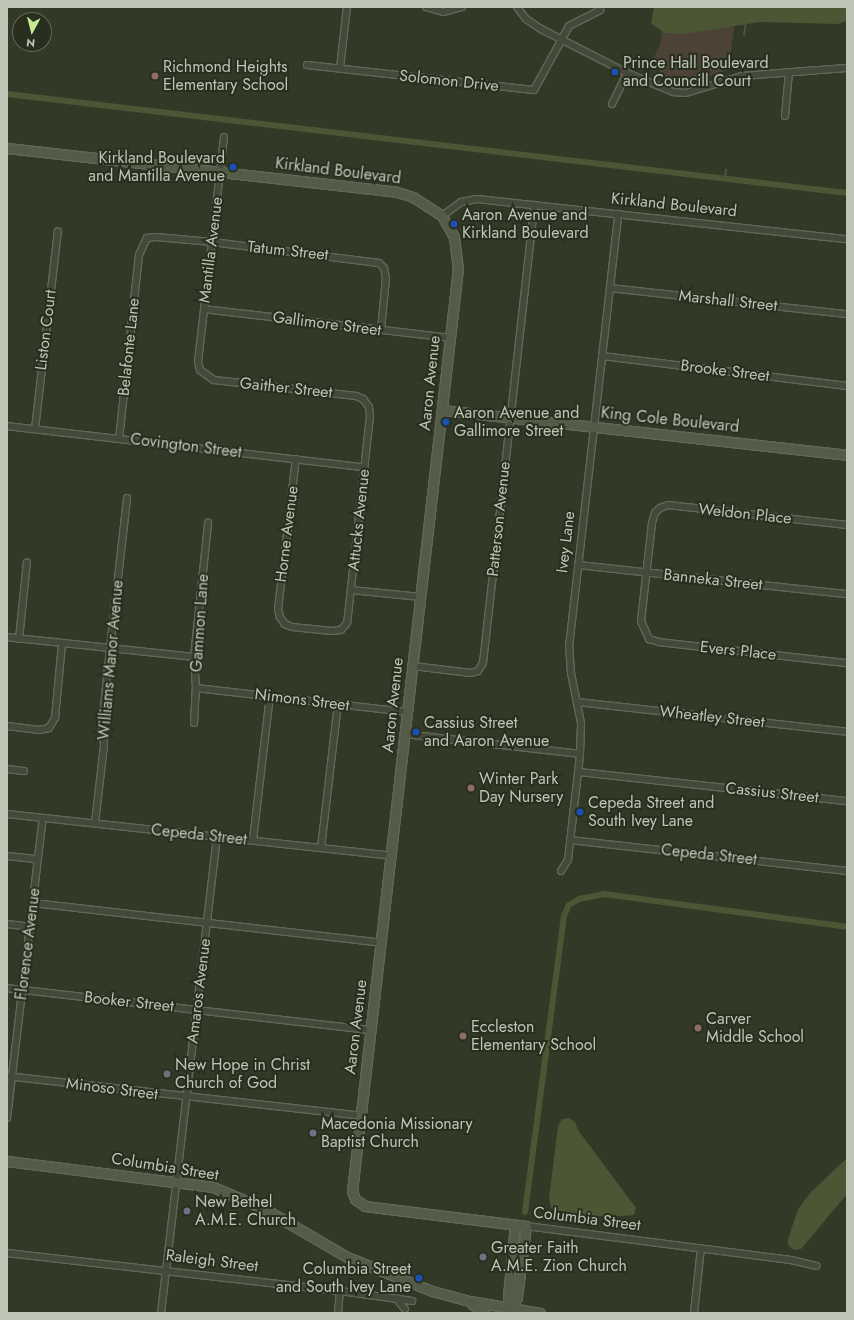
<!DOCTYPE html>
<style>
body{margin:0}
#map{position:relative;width:854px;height:1320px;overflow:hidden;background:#323926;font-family:Jost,sans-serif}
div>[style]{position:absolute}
.green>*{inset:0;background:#4c4336}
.water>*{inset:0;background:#4a5634}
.stream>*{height:1.5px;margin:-0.75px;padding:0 0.75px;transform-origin:0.75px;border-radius:0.75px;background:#4a5634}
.canal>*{height:6px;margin:-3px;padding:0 3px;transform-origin:3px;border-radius:3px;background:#4a5634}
.roads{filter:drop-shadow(1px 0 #626858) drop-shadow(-1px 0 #626858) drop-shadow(0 1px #626858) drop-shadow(0 -1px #626858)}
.street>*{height:6px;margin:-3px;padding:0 3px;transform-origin:3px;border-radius:3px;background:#444a39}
.secondary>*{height:9px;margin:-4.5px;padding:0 4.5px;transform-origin:4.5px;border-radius:4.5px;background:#545c48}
.dots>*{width:11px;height:11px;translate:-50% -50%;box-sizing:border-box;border:2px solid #292f1f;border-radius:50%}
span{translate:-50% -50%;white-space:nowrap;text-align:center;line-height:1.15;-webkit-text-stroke:4px #292f1f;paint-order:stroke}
.poi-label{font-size:16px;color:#bfc5b5}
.left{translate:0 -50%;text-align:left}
.right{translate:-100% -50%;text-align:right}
.street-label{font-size:16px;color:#bfc5b5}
.frame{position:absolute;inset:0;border:8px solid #bfc5b5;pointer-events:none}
.north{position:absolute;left:12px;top:12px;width:40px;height:40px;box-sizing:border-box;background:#292f1f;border:1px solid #656b5b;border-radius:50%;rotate:187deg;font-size:11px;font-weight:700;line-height:16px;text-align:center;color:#bfc5b5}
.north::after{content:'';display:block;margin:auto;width:14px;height:18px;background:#c9ea95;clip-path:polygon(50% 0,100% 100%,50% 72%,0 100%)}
</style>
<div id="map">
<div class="green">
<div style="clip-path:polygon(666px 8px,736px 15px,728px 70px,692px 82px,679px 83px,657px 76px,662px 65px,653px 59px,660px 45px)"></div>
</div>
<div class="water">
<div style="clip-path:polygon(654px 7px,847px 7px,847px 21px,838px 24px,760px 22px,684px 34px,664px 33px,651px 23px)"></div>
<div style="clip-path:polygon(569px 1118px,575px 1122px,578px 1130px,636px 1208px,634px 1215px,610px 1217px,562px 1213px,551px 1208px,549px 1198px,558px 1126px,562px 1119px)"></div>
<div style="clip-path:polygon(847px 1158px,847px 1194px,801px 1249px,794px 1250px,788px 1245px,788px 1239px,798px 1209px,811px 1192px)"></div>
</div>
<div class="stream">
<div style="left:744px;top:35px;width:12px;rotate:-81deg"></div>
<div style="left:725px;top:179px;width:9px;rotate:-84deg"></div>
</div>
<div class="canal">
<div style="left:7px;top:94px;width:846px;rotate:6.72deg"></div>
<div style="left:525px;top:1212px;width:299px;rotate:-82.5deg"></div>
<div style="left:564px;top:916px;width:12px;rotate:-66deg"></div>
<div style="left:569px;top:905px;width:12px;rotate:-31deg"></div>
<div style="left:579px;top:899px;width:25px;rotate:-11deg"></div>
<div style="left:604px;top:894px;width:245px;rotate:7.7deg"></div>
</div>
<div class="roads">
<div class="street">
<div style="left:426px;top:7px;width:18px;rotate:16deg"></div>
<div style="left:443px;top:12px;width:20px;rotate:-15deg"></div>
<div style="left:517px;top:7px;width:15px;rotate:53deg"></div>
<div style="left:526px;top:19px;width:18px;rotate:34deg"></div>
<div style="left:541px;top:29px;width:97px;rotate:27.1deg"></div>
<div style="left:627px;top:73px;width:50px;rotate:22.4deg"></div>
<div style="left:673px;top:92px;width:13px;rotate:4deg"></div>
<div style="left:686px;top:93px;width:59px;rotate:-16.9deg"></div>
<div style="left:742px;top:76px;width:105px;rotate:-4.4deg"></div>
<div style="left:307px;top:65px;width:228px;rotate:6.3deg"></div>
<div style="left:534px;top:90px;width:73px;rotate:-61.3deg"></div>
<div style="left:569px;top:26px;width:35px;rotate:-27deg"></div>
<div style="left:600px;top:10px;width:4px;rotate:-124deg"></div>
<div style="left:340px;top:68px;width:61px;rotate:-83.5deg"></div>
<div style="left:612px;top:104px;width:34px;rotate:-64deg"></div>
<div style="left:785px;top:116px;width:44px;rotate:-84.8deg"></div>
<div style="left:224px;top:137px;width:226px;rotate:96.6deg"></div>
<div style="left:198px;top:362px;width:8px;rotate:76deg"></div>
<div style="left:200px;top:370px;width:17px;rotate:36deg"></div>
<div style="left:214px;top:380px;width:143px;rotate:6.4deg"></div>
<div style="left:356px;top:396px;width:8px;rotate:23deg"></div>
<div style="left:363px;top:399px;width:10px;rotate:53deg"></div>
<div style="left:369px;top:407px;width:9px;rotate:84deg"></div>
<div style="left:370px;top:416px;width:208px;rotate:96.3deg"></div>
<div style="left:347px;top:623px;width:9px;rotate:131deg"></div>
<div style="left:341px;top:630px;width:9px;rotate:174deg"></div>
<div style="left:332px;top:631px;width:40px;rotate:-174.3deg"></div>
<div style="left:292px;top:627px;width:8px;rotate:-157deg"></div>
<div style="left:285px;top:624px;width:9px;rotate:-126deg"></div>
<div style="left:280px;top:617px;width:8px;rotate:-104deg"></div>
<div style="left:278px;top:609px;width:151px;rotate:-83.2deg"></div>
<div style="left:442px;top:216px;width:24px;rotate:-36deg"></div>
<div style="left:461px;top:202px;width:16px;rotate:-11deg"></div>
<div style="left:477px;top:199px;width:372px;rotate:6.2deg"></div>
<div style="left:610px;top:288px;width:238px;rotate:6.3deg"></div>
<div style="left:204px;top:309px;width:248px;rotate:6.7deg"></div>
<div style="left:602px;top:356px;width:247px;rotate:7deg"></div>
<div style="left:7px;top:426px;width:359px;rotate:6.6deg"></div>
<div style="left:35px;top:429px;width:199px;rotate:-83.4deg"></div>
<div style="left:119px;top:439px;width:185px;rotate:-83.8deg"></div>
<div style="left:139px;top:255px;width:19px;rotate:-65deg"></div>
<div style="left:147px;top:238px;width:9px;rotate:-6deg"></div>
<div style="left:156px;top:237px;width:56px;rotate:5.1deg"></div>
<div style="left:212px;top:242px;width:168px;rotate:7.2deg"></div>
<div style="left:379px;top:263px;width:7px;rotate:45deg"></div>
<div style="left:384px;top:268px;width:10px;rotate:79deg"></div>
<div style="left:386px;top:278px;width:52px;rotate:95.5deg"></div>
<div style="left:847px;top:525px;width:180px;rotate:-173.6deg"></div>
<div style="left:668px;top:505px;width:9px;rotate:159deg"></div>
<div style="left:660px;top:508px;width:7px;rotate:135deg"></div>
<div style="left:655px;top:513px;width:10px;rotate:107deg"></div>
<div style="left:652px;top:523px;width:99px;rotate:96.4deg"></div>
<div style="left:641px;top:621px;width:20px;rotate:66deg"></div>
<div style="left:649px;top:639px;width:10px;rotate:17deg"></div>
<div style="left:659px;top:642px;width:189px;rotate:6.4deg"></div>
<div style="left:578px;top:565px;width:271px;rotate:6.2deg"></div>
<div style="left:351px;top:590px;width:70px;rotate:5.7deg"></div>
<div style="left:7px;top:637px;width:188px;rotate:6.1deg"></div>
<div style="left:19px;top:639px;width:77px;rotate:-84.1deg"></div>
<div style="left:413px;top:666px;width:58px;rotate:6.9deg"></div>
<div style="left:471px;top:673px;width:7px;rotate:-16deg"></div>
<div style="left:478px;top:671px;width:9px;rotate:-58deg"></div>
<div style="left:483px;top:663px;width:461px;rotate:-83.6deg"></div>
<div style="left:196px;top:688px;width:213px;rotate:6.5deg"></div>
<div style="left:577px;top:702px;width:272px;rotate:6.3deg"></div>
<div style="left:194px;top:723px;width:35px;rotate:-87deg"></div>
<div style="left:196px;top:688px;width:31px;rotate:-94deg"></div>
<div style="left:194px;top:657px;width:135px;rotate:-84deg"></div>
<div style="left:7px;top:726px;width:33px;rotate:7deg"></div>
<div style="left:40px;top:730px;width:9px;rotate:-13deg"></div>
<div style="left:49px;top:728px;width:12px;rotate:-59deg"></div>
<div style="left:55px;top:718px;width:74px;rotate:-84.6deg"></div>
<div style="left:405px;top:734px;width:176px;rotate:6.5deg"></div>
<div style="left:7px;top:769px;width:17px;rotate:7deg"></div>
<div style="left:579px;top:772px;width:270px;rotate:6.2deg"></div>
<div style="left:7px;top:814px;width:387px;rotate:6.2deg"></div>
<div style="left:95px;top:823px;width:79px;rotate:-83.4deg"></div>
<div style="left:104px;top:745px;width:19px;rotate:-96deg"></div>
<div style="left:102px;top:726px;width:78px;rotate:-84.1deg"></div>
<div style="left:110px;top:648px;width:151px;rotate:-83.5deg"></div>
<div style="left:253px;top:840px;width:145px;rotate:-83.3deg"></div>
<div style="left:570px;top:840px;width:279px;rotate:6.4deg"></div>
<div style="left:321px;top:848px;width:145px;rotate:-83.3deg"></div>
<div style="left:7px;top:856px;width:31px;rotate:6deg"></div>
<div style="left:561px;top:871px;width:13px;rotate:-58deg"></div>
<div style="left:568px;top:860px;width:107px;rotate:-83.5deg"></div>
<div style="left:580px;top:754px;width:31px;rotate:-88deg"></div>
<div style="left:581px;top:723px;width:51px;rotate:-101.3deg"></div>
<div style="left:571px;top:673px;width:26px;rotate:-94deg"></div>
<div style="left:569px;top:647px;width:436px;rotate:-83.5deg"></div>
<div style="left:33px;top:903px;width:351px;rotate:6.5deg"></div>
<div style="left:7px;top:924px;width:23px;rotate:7deg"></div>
<div style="left:7px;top:988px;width:366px;rotate:6.6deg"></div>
<div style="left:7px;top:1076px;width:356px;rotate:6.4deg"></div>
<div style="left:7px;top:1118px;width:302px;rotate:-83.2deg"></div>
<div style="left:526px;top:1226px;width:267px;rotate:7.3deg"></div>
<div style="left:791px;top:1260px;width:26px;rotate:13deg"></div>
<div style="left:7px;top:1253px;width:335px;rotate:6.5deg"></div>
<div style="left:340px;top:1291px;width:73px;rotate:7.9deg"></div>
<div style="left:396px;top:1298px;width:14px;rotate:51deg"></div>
<div style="left:161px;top:1313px;width:479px;rotate:-83.3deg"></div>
<div style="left:338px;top:1313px;width:22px;rotate:-85deg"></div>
<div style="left:694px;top:1313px;width:65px;rotate:-83.9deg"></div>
</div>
<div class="secondary">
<div style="left:7px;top:148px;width:392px;rotate:6.4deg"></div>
<div style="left:397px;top:192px;width:17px;rotate:17deg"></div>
<div style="left:413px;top:197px;width:35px;rotate:33deg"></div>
<div style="left:442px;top:216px;width:24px;rotate:60deg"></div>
<div style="left:454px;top:237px;width:31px;rotate:83deg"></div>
<div style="left:458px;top:268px;width:70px;rotate:96.5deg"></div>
<div style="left:450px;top:338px;width:859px;rotate:96.55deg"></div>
<div style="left:352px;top:1191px;width:9px;rotate:69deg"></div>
<div style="left:355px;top:1199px;width:12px;rotate:35deg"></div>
<div style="left:365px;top:1206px;width:162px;rotate:7.1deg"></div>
<div style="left:526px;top:1226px;width:72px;rotate:97.2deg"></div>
<div style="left:517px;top:1297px;width:18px;rotate:117deg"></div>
<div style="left:442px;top:410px;width:407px;rotate:6.3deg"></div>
<div style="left:7px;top:1161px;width:208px;rotate:7.2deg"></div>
<div style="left:213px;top:1187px;width:54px;rotate:22.8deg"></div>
<div style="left:263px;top:1208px;width:97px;rotate:30.3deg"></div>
<div style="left:347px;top:1257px;width:92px;rotate:21.8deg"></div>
<div style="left:432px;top:1291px;width:39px;rotate:15deg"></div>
<div style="left:470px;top:1301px;width:71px;rotate:9.7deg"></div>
<div style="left:472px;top:1304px;width:16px;rotate:35deg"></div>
<div style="left:510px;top:1309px;width:13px;rotate:-99deg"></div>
<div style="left:508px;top:1296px;width:71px;rotate:-84.4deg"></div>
</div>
</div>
<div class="dots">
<div style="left:615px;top:72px;background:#1a4fb4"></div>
<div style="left:155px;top:76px;background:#8d6e63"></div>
<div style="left:233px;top:167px;background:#1a4fb4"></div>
<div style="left:454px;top:224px;background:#1a4fb4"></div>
<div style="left:446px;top:422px;background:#1a4fb4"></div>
<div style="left:416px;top:732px;background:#1a4fb4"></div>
<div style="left:471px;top:788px;background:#8d6e63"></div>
<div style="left:580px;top:812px;background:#1a4fb4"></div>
<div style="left:698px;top:1028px;background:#8d6e63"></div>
<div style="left:463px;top:1036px;background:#8d6e63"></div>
<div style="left:167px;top:1074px;background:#6b7280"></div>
<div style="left:313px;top:1133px;background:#6b7280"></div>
<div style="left:187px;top:1211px;background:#6b7280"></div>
<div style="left:483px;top:1257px;background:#6b7280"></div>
<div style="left:419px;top:1278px;background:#1a4fb4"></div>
</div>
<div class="poi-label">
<span class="left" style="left:623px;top:72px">Prince Hall Boulevard<br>and Councill Court</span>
<span class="left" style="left:163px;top:76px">Richmond Heights<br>Elementary School</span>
<span class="right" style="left:225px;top:167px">Kirkland Boulevard<br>and Mantilla Avenue</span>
<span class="left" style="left:462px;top:224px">Aaron Avenue and<br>Kirkland Boulevard</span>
<span class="left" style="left:454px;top:422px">Aaron Avenue and<br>Gallimore Street</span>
<span class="left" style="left:424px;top:732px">Cassius Street<br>and Aaron Avenue</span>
<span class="left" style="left:479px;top:788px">Winter Park<br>Day Nursery</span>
<span class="left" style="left:588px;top:812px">Cepeda Street and<br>South Ivey Lane</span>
<span class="left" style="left:706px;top:1028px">Carver<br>Middle School</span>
<span class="left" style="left:471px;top:1036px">Eccleston<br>Elementary School</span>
<span class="left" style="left:175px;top:1074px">New Hope in Christ<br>Church of God</span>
<span class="left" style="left:321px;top:1133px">Macedonia Missionary<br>Baptist Church</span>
<span class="left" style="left:195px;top:1211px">New Bethel<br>A.M.E. Church</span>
<span class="left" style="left:491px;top:1257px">Greater Faith<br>A.M.E. Zion Church</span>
<span class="right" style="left:411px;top:1278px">Columbia Street<br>and South Ivey Lane</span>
</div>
<div class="street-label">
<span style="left:449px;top:81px;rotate:6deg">Solomon Drive</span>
<span style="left:338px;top:171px;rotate:7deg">Kirkland Boulevard</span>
<span style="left:674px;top:205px;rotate:6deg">Kirkland Boulevard</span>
<span style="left:211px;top:250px;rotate:-83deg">Mantilla Avenue</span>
<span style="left:288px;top:251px;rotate:6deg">Tatum Street</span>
<span style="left:728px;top:301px;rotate:6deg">Marshall Street</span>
<span style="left:327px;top:324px;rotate:7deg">Gallimore Street</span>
<span style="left:46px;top:330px;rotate:-83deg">Liston Court</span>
<span style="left:129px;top:347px;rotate:-84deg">Belafonte Lane</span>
<span style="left:725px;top:371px;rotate:7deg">Brooke Street</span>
<span style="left:430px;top:383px;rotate:-84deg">Aaron Avenue</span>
<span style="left:286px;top:388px;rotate:6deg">Gaither Street</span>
<span style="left:670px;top:420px;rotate:6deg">King Cole Boulevard</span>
<span style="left:186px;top:446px;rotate:7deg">Covington Street</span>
<span style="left:745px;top:514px;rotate:6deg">Weldon Place</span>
<span style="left:499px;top:519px;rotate:-84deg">Patterson Avenue</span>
<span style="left:359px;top:520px;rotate:-84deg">Attucks Avenue</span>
<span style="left:287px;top:534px;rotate:-83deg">Horne Avenue</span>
<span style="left:566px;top:542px;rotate:-83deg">Ivey Lane</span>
<span style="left:713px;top:580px;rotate:6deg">Banneka Street</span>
<span style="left:200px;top:623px;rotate:-86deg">Gammon Lane</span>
<span style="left:738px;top:651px;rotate:6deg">Evers Place</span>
<span style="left:111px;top:660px;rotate:-85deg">Williams Manor Avenue</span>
<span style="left:302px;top:700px;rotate:7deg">Nimons Street</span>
<span style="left:393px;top:705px;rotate:-84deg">Aaron Avenue</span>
<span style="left:712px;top:717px;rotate:6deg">Wheatley Street</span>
<span style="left:772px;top:793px;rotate:6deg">Cassius Street</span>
<span style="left:199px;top:835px;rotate:6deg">Cepeda Street</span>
<span style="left:709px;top:855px;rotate:6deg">Cepeda Street</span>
<span style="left:28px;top:944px;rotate:-83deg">Florence Avenue</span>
<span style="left:199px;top:991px;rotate:-83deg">Amaros Avenue</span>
<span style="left:129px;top:1002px;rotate:6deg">Booker Street</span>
<span style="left:356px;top:1027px;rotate:-83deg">Aaron Avenue</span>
<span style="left:112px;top:1089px;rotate:7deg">Minoso Street</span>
<span style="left:165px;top:1167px;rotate:9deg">Columbia Street</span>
<span style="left:587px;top:1219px;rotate:7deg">Columbia Street</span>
<span style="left:212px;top:1261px;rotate:7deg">Raleigh Street</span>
</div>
<div class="frame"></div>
<div class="north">N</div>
</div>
